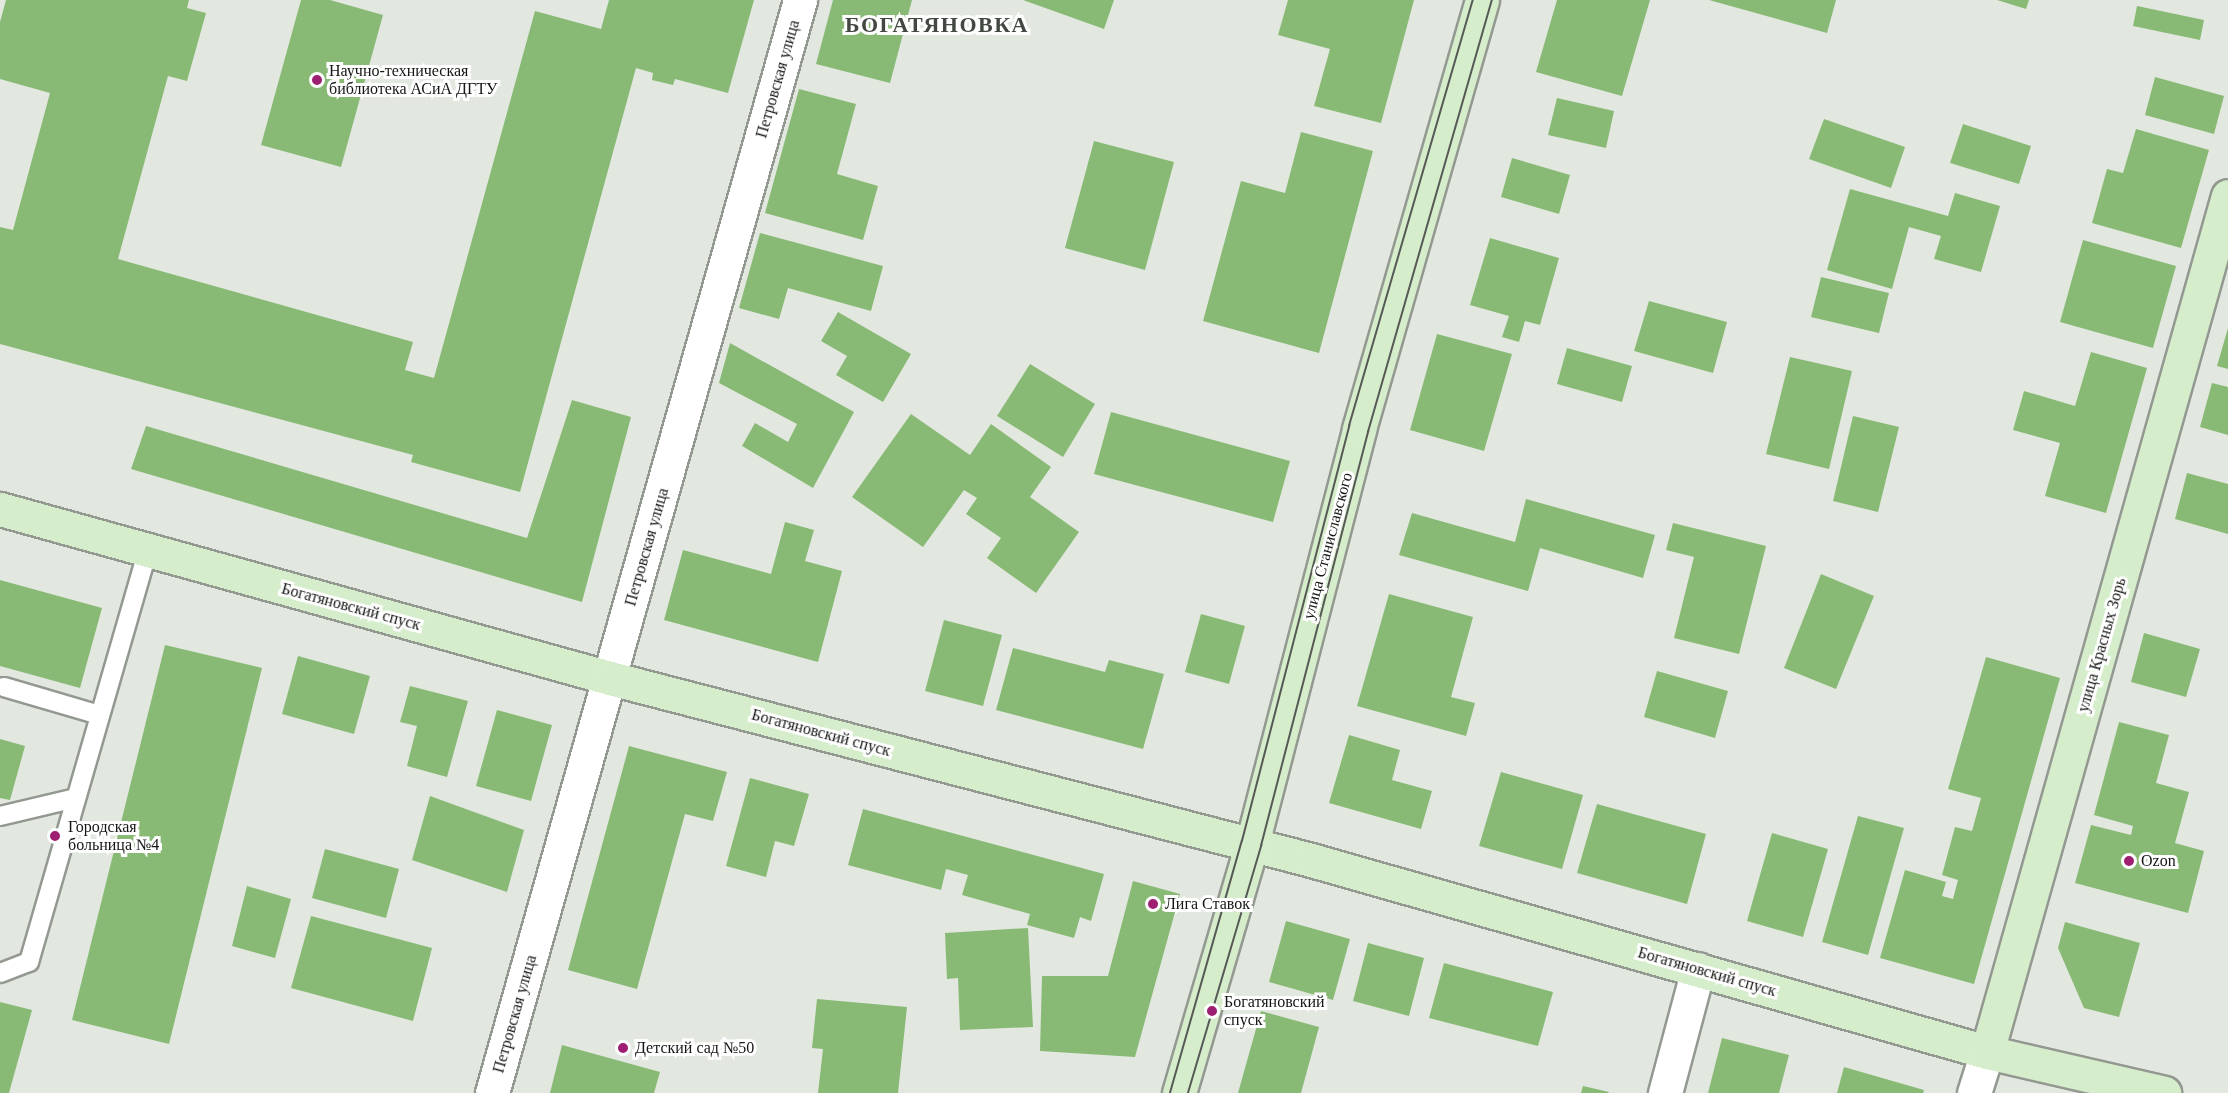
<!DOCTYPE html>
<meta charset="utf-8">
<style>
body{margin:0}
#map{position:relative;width:2228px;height:1093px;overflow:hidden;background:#e2e8e0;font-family:Georgia,serif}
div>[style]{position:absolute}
.building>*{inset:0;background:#89ba75}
.roads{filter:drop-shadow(2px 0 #939891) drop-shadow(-2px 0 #939891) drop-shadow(0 2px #939891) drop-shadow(0 -2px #939891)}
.lane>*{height:18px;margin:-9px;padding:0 9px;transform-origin:9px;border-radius:9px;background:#fff}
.street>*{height:33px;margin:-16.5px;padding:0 16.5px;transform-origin:16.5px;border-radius:16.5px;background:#fff}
.secondary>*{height:33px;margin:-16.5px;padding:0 16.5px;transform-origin:16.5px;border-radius:16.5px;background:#d6edcc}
.tram>*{height:1.5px;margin:-0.75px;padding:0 0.75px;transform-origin:0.75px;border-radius:0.75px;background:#565955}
.dots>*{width:16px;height:16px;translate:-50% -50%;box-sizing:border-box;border:3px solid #fff;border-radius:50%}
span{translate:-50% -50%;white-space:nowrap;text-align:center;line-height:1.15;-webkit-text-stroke:6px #fff;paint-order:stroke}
.poi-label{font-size:16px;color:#141613}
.left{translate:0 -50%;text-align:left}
.street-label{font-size:16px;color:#141613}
.district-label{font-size:22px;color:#424741;font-weight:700;letter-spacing:1.5px}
</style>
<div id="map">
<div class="building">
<div style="clip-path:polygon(6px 0,189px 0,187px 8px,206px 13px,187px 81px,168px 76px,118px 259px,413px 342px,405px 370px,434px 378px,535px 11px,601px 29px,609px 0,754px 0,728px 93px,675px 79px,673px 85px,652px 80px,653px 73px,636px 68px,520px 492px,411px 462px,413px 455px,0 344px,0 227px,13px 230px,50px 93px,0 79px,0 22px)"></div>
<div style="clip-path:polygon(301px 0,330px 0,383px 15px,341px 167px,261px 145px)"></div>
<div style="clip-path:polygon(833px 0,912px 0,890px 83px,816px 64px)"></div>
<div style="clip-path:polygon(1023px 0,1114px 0,1104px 29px)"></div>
<div style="clip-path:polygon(1288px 0,1414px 0,1381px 123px,1314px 106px,1330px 49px,1278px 35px)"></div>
<div style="clip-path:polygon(1557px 0,1650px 0,1622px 96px,1536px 72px)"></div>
<div style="clip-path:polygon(1709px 0,1836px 0,1827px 33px)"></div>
<div style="clip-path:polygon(1997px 0,2029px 0,2026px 9px)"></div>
<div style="clip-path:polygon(2137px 6px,2204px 20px,2200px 40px,2133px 26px)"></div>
<div style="clip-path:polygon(2155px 77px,2224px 96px,2214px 134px,2145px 115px)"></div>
<div style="clip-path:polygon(799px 89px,856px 104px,837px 174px,878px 186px,863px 240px,765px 213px)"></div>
<div style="clip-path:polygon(1557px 98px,1614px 111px,1606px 148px,1548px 135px)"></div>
<div style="clip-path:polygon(1824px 119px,1905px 147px,1891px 188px,1809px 159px)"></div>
<div style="clip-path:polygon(1963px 124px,2031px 146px,2019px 184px,1950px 163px)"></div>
<div style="clip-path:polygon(2136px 129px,2209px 150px,2181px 248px,2092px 223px,2107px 169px,2123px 173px)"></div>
<div style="clip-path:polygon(1301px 132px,1373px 151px,1319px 353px,1203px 321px,1241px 181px,1285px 193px)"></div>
<div style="clip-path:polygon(1094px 141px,1174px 162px,1145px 270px,1065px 248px)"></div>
<div style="clip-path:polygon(1512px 158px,1570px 175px,1559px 214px,1501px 197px)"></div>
<div style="clip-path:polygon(1850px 189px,1948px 216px,1955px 193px,2000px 206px,1981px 272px,1934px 259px,1941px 236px,1909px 227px,1892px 289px,1827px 270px)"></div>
<div style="clip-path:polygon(760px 233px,883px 266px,871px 311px,788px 288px,779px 319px,739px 308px)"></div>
<div style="clip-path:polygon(1490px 238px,1559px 258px,1540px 325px,1525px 321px,1519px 342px,1502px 337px,1509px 316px,1470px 305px)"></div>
<div style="clip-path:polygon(2083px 240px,2176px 266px,2153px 348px,2060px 322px)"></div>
<div style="clip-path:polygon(1821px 277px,1889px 293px,1879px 333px,1811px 317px)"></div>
<div style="clip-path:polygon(1649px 301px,1727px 322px,1713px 373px,1634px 351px)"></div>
<div style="clip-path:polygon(838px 312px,911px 354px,883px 402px,836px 375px,847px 356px,821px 341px)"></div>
<div style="clip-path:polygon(2228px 328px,2228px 369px,2217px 366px)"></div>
<div style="clip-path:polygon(1437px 334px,1512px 354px,1484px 451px,1410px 430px)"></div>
<div style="clip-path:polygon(730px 343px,854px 412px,813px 488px,742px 446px,755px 423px,788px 442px,797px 424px,719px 383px)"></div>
<div style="clip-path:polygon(1567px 348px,1632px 366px,1622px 402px,1557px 384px)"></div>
<div style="clip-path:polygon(2091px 352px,2147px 368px,2106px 513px,2045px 496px,2060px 443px,2013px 430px,2024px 391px,2075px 406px)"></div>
<div style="clip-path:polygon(1790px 357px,1852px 371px,1829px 469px,1766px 454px)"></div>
<div style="clip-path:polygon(1030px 364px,1095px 404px,1063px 457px,997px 416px)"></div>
<div style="clip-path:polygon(2212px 383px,2228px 387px,2228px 435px,2200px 427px)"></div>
<div style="clip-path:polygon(572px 400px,631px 417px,582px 602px,131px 469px,146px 426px,527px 538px)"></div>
<div style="clip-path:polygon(1111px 412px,1290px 461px,1273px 522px,1094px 474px)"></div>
<div style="clip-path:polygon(911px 414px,970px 455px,991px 424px,1051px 467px,1030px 497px,1079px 532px,1036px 593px,987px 558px,1001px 538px,966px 514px,977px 498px,964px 490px,923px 547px,852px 497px)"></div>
<div style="clip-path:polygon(1853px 416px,1899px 427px,1878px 512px,1833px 501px)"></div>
<div style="clip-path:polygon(2187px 473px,2228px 484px,2228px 534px,2175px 519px)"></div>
<div style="clip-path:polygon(1526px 499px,1655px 535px,1643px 578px,1540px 548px,1528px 591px,1399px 555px,1412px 513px,1515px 542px)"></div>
<div style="clip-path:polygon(785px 522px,814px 530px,805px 561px,842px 571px,818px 662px,664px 620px,683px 550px,771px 574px)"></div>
<div style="clip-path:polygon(1673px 523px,1766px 546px,1739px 654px,1674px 638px,1694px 557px,1666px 550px)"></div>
<div style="clip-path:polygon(1821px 574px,1874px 596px,1836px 689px,1784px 668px)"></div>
<div style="clip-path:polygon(0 580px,102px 608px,80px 688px,0 666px)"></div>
<div style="clip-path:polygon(1389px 594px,1473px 617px,1451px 697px,1475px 703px,1466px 736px,1357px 706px)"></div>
<div style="clip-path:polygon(1201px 614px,1245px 626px,1229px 684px,1185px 672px)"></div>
<div style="clip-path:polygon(944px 620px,1002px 635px,983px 706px,925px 691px)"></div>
<div style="clip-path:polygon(2144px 633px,2200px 649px,2186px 697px,2131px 682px)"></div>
<div style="clip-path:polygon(165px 645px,262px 668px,169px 1044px,72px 1020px)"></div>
<div style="clip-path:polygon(1013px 648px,1105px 672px,1109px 660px,1164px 674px,1143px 749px,996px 710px)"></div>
<div style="clip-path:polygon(298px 656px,370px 676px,354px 734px,282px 714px)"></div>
<div style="clip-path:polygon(1986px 657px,2060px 678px,1974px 984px,1880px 958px,1905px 870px,1946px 882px,1942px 896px,1953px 899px,1958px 880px,1942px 875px,1955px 827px,1972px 831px,1981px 798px,1948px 789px)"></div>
<div style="clip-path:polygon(1657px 671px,1728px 691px,1715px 738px,1644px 717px)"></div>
<div style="clip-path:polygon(410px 686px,468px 701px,447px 777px,407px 766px,417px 726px,400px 722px)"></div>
<div style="clip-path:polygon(497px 710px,552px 725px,531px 801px,476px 786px)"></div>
<div style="clip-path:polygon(2119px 722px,2169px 735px,2156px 783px,2189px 792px,2175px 843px,2204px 851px,2188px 913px,2075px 883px,2091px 825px,2131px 835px,2133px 826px,2094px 815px)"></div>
<div style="clip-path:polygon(1349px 735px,1400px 750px,1392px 780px,1432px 791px,1421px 829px,1329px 803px)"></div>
<div style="clip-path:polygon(0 739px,25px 746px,10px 800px,0 798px)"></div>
<div style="clip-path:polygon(629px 746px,727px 772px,713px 821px,685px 814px,637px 989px,568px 970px)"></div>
<div style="clip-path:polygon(1501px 772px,1583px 795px,1562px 869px,1479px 846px)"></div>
<div style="clip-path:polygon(750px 778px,809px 794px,794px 846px,775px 841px,766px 877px,726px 866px)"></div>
<div style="clip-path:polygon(430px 796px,524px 830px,507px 892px,412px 860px)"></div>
<div style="clip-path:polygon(1597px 804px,1706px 834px,1687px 904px,1577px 873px)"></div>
<div style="clip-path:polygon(863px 809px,1104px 874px,1091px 921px,1080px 917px,1074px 938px,1027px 925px,1030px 914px,962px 895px,968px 875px,946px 869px,941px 890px,848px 865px)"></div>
<div style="clip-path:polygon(1858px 816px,1904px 828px,1868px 955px,1822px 942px)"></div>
<div style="clip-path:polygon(1772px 833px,1828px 849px,1803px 937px,1747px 921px)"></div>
<div style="clip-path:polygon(325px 849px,399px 869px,386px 918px,312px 898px)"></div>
<div style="clip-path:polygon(1133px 881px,1180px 894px,1135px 1057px,1040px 1051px,1042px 976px,1108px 976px)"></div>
<div style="clip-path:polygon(247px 886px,291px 899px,275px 958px,232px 946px)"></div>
<div style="clip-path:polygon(311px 916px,432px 948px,413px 1021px,291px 988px)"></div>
<div style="clip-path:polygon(1286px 921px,1350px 939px,1333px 1000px,1269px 982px)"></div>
<div style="clip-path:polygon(2065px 922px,2140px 943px,2119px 1017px,2084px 1008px,2058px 948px)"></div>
<div style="clip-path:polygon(1028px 928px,1033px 1027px,960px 1030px,958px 978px,947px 979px,945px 933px)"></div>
<div style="clip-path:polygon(1368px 943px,1424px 958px,1409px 1016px,1353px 1001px)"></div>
<div style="clip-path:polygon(1444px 963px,1553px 992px,1538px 1046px,1429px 1018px)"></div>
<div style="clip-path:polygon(817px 999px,907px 1007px,898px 1093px,818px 1093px,823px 1049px,812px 1048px)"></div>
<div style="clip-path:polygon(0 1002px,32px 1010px,9px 1093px,0 1093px)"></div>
<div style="clip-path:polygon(1261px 1011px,1319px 1027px,1301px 1093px,1238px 1093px)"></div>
<div style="clip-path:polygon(1722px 1038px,1789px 1055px,1779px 1093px,1708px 1093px)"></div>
<div style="clip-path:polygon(562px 1045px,660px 1072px,654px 1093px,550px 1093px)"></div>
<div style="clip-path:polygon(1844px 1067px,1924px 1090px,1923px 1093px,1837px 1093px)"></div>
<div style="clip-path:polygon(1583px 1086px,1609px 1092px,1608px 1093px,1581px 1093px)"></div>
</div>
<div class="roads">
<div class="lane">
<div style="left:4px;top:687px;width:100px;rotate:16.3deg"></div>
<div style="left:0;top:816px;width:78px;rotate:-13.3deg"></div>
<div style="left:0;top:973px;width:31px;rotate:-21deg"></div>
<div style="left:29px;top:962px;width:427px;rotate:-73.9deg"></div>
</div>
<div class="street">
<div style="left:492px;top:1093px;width:1136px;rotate:-74.26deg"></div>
<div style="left:1665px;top:1093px;width:128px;rotate:-75.1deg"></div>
<div style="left:1974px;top:1093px;width:43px;rotate:-72.4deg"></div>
</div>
<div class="secondary">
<div style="left:0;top:509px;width:633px;rotate:15.49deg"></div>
<div style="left:610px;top:678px;width:724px;rotate:14.55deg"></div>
<div style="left:1311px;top:860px;width:703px;rotate:15.86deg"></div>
<div style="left:1987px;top:1052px;width:182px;rotate:13deg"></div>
<div style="left:1987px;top:1052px;width:889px;rotate:-74.28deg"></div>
<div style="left:1179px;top:1093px;width:259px;rotate:-73.7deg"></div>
<div style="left:1252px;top:844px;width:429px;rotate:-75.5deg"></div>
<div style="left:1359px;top:429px;width:446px;rotate:-74deg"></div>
</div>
</div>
<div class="tram">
<div style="left:1170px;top:1093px;width:262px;rotate:-74.1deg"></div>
<div style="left:1242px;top:841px;width:429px;rotate:-75.5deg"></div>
<div style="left:1349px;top:426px;width:444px;rotate:-73.8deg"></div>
<div style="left:1188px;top:1093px;width:258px;rotate:-73.5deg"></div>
<div style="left:1261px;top:846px;width:428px;rotate:-75.5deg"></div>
<div style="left:1368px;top:432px;width:449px;rotate:-74deg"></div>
</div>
<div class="dots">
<div style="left:317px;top:80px;background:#9e1e71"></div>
<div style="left:55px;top:836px;background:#9e1e71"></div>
<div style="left:2129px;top:861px;background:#9e1e71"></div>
<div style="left:1153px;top:904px;background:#9e1e71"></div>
<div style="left:1212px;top:1011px;background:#9e1e71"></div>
<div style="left:623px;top:1048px;background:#9e1e71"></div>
</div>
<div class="poi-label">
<span class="left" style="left:329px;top:80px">Научно-техническая<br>библиотека АСиА ДГТУ</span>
<span class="left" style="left:68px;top:836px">Городская<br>больница №4</span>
<span class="left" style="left:2141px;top:861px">Ozon</span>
<span class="left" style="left:1165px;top:904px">Лига Ставок</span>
<span class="left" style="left:1224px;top:1011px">Богатяновский<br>спуск</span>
<span class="left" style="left:635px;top:1048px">Детский сад №50</span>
</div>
<div class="street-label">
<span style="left:778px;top:79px;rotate:-74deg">Петровская улица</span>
<span style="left:1328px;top:546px;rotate:-75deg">улица Станиславского</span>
<span style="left:647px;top:547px;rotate:-74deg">Петровская улица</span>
<span style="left:351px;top:607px;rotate:15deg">Богатяновский спуск</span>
<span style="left:2102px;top:645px;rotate:-74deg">улица Красных Зорь</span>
<span style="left:821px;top:733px;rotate:15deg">Богатяновский спуск</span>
<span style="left:1707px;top:972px;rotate:16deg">Богатяновский спуск</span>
<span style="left:515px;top:1014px;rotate:-74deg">Петровская улица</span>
</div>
<div class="district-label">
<span style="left:937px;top:25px">БОГАТЯНОВКА</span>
</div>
</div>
